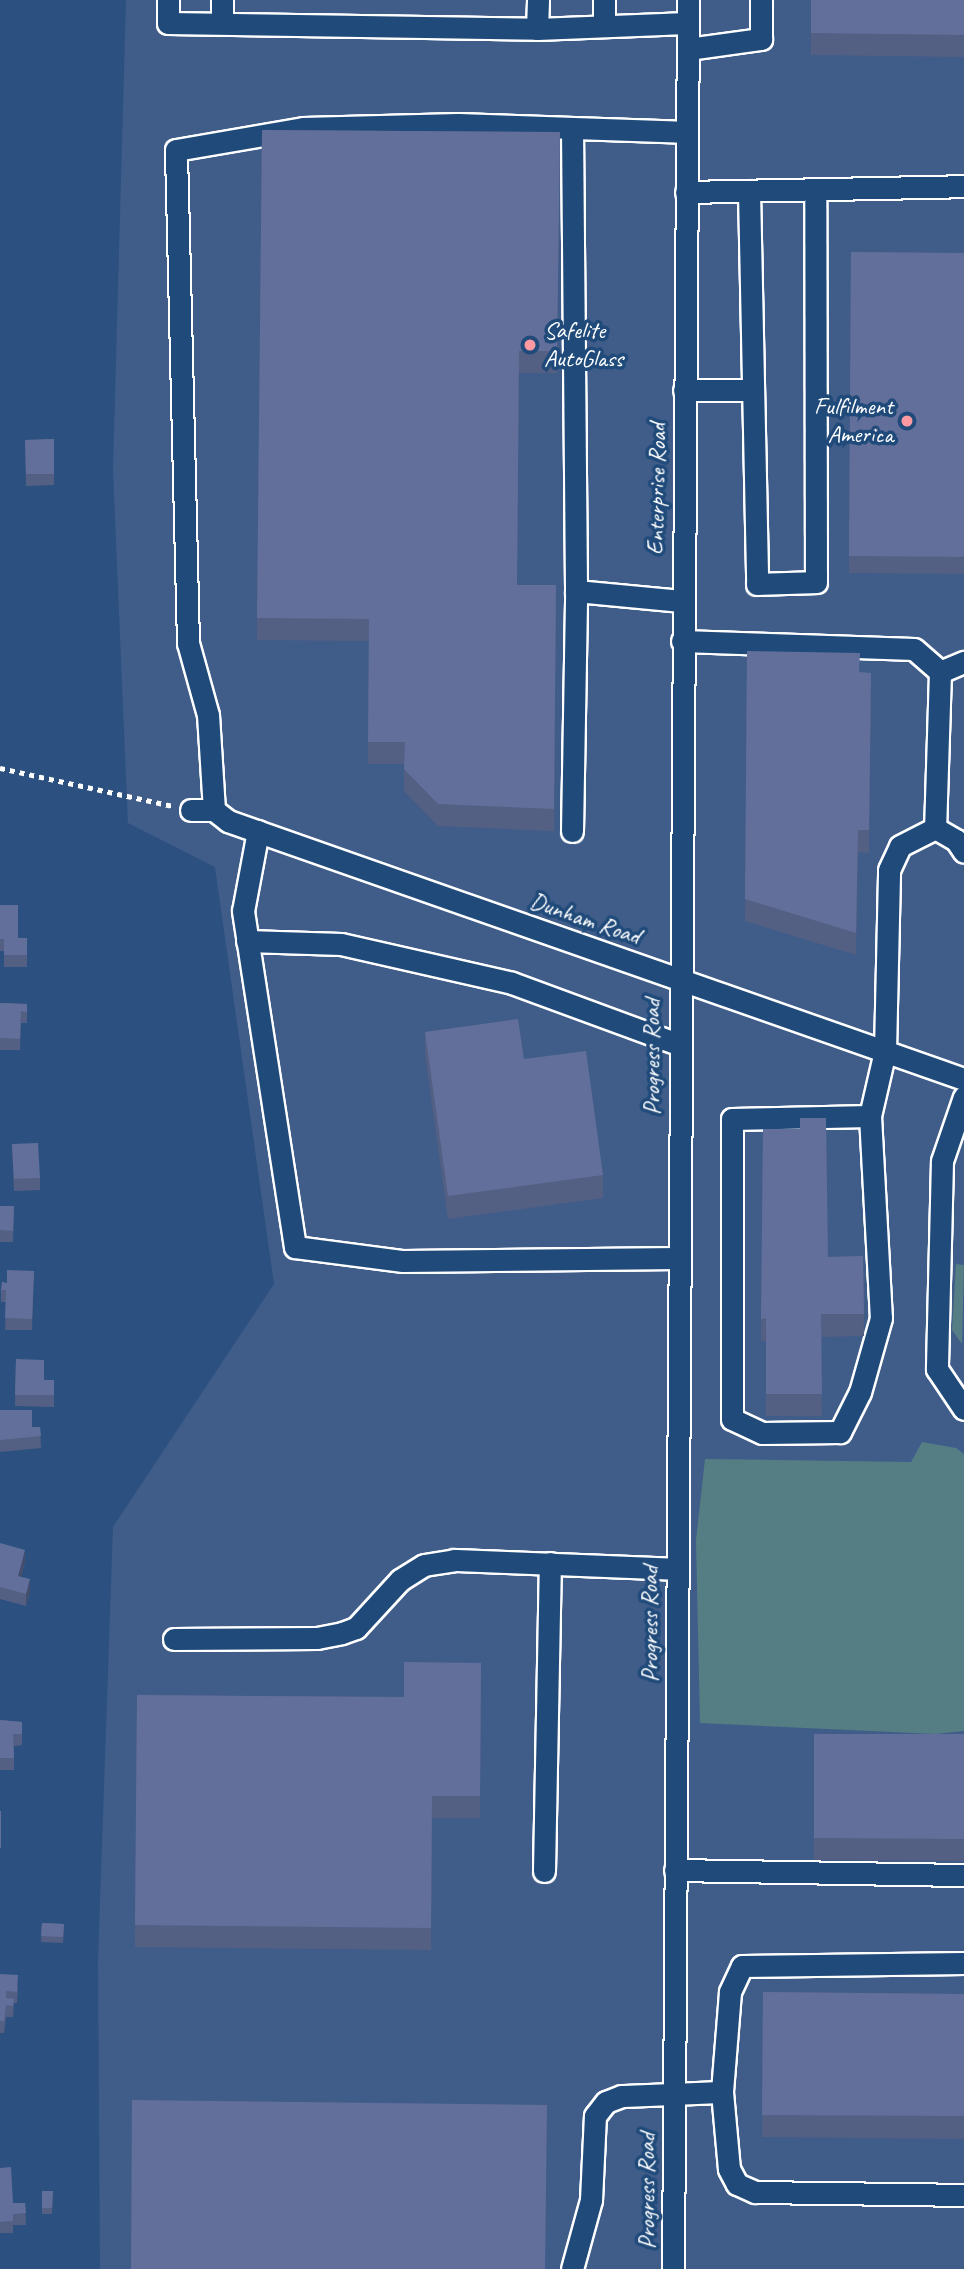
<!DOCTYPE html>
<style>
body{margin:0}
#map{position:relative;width:964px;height:2269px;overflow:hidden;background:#2c5180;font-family:Caveat,sans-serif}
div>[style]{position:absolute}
.built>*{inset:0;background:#405d8a}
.green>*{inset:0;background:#557d84}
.path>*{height:4.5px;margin-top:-2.25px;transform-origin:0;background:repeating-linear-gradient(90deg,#fff 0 5px,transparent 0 10px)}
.roads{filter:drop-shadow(2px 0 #fff) drop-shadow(-2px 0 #fff) drop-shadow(0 2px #fff) drop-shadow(0 -2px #fff)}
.minor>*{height:21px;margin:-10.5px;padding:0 10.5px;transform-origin:10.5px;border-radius:10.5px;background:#1f4a7a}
.wall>*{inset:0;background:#545f84}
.shaded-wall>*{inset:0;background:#454e6c}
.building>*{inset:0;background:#626f9a}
.dots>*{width:19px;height:19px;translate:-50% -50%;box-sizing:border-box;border:4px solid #1f4a7a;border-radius:50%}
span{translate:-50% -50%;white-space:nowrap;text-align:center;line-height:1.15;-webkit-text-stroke:7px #1f4a7a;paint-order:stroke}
.poi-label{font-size:24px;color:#fff}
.left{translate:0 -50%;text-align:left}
.right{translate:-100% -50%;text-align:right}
.street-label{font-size:24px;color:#fff}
</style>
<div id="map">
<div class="built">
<div style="clip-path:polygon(126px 0,964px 0,964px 2269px,100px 2269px,98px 1961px,113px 1527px,274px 1284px,215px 867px,128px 823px,113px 471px)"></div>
</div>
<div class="green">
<div style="clip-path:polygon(956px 1264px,964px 1265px,962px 1344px,952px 1330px)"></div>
<div style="clip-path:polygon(922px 1442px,956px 1448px,964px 1454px,964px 1731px,935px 1734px,700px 1723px,696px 1540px,705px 1459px,911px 1462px)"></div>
</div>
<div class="path">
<div style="left:0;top:768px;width:177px;rotate:12.4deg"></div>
</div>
<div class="roads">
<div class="minor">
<div style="left:168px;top:0;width:23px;rotate:90deg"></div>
<div style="left:168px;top:23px;width:369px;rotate:0.9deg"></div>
<div style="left:537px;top:29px;width:29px;rotate:-88deg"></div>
<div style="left:222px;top:23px;width:23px;rotate:-90deg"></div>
<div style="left:604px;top:26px;width:26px;rotate:-90deg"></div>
<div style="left:537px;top:29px;width:151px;rotate:-2.3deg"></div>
<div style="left:688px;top:49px;width:74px;rotate:-7.8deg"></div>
<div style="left:761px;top:39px;width:39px;rotate:-90deg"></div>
<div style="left:572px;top:128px;width:463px;rotate:89.5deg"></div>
<div style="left:576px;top:591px;width:106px;rotate:5.4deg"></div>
<div style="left:749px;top:191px;width:393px;rotate:88.8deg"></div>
<div style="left:757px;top:584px;width:59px;rotate:-1.9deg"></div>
<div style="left:816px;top:582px;width:393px;rotate:-90.1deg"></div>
<div style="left:686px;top:192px;width:278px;rotate:-1.2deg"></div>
<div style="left:684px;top:390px;width:69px"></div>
<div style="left:682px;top:641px;width:232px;rotate:2deg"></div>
<div style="left:914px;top:649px;width:35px;rotate:41deg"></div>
<div style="left:940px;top:672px;width:156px;rotate:91.8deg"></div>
<div style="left:940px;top:672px;width:26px;rotate:-23deg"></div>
<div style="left:191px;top:810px;width:23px"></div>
<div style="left:214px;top:810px;width:18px;rotate:38deg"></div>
<div style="left:228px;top:821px;width:780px;rotate:19.32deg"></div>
<div style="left:214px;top:810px;width:95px;rotate:-93.6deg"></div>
<div style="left:208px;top:715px;width:75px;rotate:-105.5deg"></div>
<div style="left:188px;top:643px;width:493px;rotate:-91.4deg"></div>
<div style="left:176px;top:150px;width:129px;rotate:-9.8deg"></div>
<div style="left:303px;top:128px;width:155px;rotate:-1.5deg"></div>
<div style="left:458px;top:124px;width:229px;rotate:2deg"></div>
<div style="left:935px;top:828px;width:24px;rotate:30deg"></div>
<div style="left:956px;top:840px;width:14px;rotate:56deg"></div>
<div style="left:258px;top:831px;width:81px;rotate:100.6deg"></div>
<div style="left:243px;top:911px;width:340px;rotate:81.2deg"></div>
<div style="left:295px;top:1247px;width:109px;rotate:7.4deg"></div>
<div style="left:403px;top:1261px;width:275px;rotate:-0.6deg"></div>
<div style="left:572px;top:831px;width:240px;rotate:-89deg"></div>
<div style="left:247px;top:941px;width:94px;rotate:1.8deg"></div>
<div style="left:341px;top:944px;width:175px;rotate:12.8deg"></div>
<div style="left:512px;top:983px;width:177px;rotate:20.2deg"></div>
<div style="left:964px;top:1097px;width:68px;rotate:109deg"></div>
<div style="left:942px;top:1161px;width:208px;rotate:91.4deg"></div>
<div style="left:937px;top:1369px;width:48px;rotate:56deg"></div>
<div style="left:870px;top:1116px;width:202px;rotate:86.9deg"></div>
<div style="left:881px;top:1318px;width:77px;rotate:105.8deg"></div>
<div style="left:860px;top:1392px;width:45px;rotate:116.6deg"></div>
<div style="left:840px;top:1432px;width:78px;rotate:179.3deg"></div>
<div style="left:762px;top:1433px;width:33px;rotate:-155deg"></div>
<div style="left:732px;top:1419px;width:300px;rotate:-90deg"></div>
<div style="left:732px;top:1119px;width:138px;rotate:-1.2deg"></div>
<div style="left:870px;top:1116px;width:67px;rotate:-77deg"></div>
<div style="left:885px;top:1051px;width:181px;rotate:-88.7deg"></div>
<div style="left:889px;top:870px;width:26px;rotate:-65deg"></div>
<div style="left:900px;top:846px;width:39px;rotate:-27deg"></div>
<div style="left:174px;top:1639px;width:143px;rotate:-0.4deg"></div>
<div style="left:317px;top:1638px;width:25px;rotate:-11deg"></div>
<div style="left:342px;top:1633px;width:15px;rotate:-20deg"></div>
<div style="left:356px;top:1628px;width:65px;rotate:-47.5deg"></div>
<div style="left:400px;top:1580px;width:28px;rotate:-32deg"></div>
<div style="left:424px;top:1565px;width:30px;rotate:-9deg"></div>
<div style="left:454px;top:1560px;width:222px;rotate:2.3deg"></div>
<div style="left:675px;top:1870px;width:289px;rotate:1deg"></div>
<div style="left:544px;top:1871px;width:308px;rotate:-88.9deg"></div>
<div style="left:964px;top:1963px;width:222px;rotate:179.2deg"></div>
<div style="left:742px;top:1966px;width:29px;rotate:115deg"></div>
<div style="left:730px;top:1992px;width:100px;rotate:94.6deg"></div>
<div style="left:722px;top:2092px;width:77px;rotate:84.8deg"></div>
<div style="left:729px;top:2169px;width:17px;rotate:62deg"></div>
<div style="left:737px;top:2184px;width:20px;rotate:24deg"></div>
<div style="left:755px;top:2192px;width:209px;rotate:0.8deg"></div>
<div style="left:572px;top:2269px;width:72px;rotate:-74.6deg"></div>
<div style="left:591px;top:2200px;width:84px;rotate:-87.3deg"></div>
<div style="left:595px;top:2116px;width:18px;rotate:-52deg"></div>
<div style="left:606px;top:2102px;width:17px;rotate:-21deg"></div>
<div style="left:622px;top:2096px;width:100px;rotate:-2.3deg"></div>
<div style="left:673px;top:2269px;width:2269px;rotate:-89.62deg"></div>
</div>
</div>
<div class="wall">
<div style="clip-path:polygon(811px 0,964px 0,964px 57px,811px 55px)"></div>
<div style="clip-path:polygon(262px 130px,560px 132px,557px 373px,519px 373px,517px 585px,556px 585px,554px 831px,438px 826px,404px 791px,404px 764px,368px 764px,369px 641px,257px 640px)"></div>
<div style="clip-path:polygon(851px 252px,964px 253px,964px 574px,849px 573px)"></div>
<div style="clip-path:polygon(54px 439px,54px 485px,26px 486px,25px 440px)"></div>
<div style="clip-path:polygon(747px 651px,860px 672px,871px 695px,869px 853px,858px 852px,856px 955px,745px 921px)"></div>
<div style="clip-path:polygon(0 905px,18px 938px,27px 938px,27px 967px,4px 967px,4px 951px,0 951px)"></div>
<div style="clip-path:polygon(0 1003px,27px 1004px,27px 1023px,21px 1023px,20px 1050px,0 1050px)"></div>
<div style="clip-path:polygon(425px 1032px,524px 1059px,603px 1175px,603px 1198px,448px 1219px,425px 1054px)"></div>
<div style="clip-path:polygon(763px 1129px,828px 1257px,863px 1256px,864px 1336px,821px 1337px,822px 1416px,766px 1416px,766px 1341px,761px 1341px)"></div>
<div style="clip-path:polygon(12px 1144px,40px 1178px,40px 1190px,14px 1191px)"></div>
<div style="clip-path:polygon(0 1206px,14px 1206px,13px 1242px,0 1242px)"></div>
<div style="clip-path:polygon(34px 1271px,32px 1330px,5px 1330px,6px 1302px,1px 1302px,1px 1290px,7px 1283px)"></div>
<div style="clip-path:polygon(16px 1359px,44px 1380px,54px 1380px,54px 1407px,15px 1406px)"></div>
<div style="clip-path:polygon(0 1410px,32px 1427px,40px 1427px,41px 1448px,0 1452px)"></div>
<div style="clip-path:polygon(0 1543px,25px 1562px,21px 1577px,30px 1591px,26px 1606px,0 1599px)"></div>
<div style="clip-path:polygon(481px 1663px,480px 1818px,432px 1818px,431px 1950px,135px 1947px,137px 1695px,404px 1697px)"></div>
<div style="clip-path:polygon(0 1720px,22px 1722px,22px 1745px,14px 1746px,14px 1770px,0 1770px)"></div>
<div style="clip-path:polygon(814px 1734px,964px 1734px,964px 1861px,814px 1860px)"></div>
<div style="clip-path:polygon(42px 1923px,64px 1924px,63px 1943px,41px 1942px)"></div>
<div style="clip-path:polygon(0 1974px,18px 1987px,17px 2003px,14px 2003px,13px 2017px,6px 2017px,4px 2033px,0 2033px)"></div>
<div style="clip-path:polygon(763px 1992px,964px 1994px,964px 2139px,762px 2137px)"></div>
<div style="clip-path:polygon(0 2168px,13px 2203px,25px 2203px,26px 2225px,13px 2225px,13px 2233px,0 2233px)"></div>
<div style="clip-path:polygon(42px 2191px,53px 2191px,52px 2214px,42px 2214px)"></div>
</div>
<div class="shaded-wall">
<div style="clip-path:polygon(25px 1550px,25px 1562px,18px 1588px,18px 1576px)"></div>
<div style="clip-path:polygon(30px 1579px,30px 1591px,26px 1606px,26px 1594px)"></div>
</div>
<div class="building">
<div style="clip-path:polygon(811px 0,964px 0,964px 35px,811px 33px)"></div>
<div style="clip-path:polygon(262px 130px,560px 132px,557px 351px,519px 351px,517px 585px,556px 585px,554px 809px,438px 804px,404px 769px,405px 742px,368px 742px,369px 619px,257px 618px)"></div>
<div style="clip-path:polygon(851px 252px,964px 253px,964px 557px,849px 556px)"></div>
<div style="clip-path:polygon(54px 439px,54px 474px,26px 474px,25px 440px)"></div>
<div style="clip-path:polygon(747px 651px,860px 653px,859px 672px,871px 673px,869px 830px,858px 830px,856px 933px,745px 899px)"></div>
<div style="clip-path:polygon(0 905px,18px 905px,18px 938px,27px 938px,27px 955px,4px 955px,4px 939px,0 939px)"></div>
<div style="clip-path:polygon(0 1003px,27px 1004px,27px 1012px,21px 1011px,20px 1039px,0 1038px)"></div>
<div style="clip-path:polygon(518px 1019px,524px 1059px,586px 1051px,603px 1175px,448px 1196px,425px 1032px)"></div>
<div style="clip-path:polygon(800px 1118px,826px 1118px,828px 1257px,863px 1256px,864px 1314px,821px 1314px,822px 1394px,766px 1394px,766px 1318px,761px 1319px,763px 1129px,800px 1129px)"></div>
<div style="clip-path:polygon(38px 1143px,40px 1178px,14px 1179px,12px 1144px)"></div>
<div style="clip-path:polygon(0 1206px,14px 1206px,13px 1231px,0 1230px)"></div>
<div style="clip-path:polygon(7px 1270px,34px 1271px,32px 1319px,5px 1318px,6px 1290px,1px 1290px,2px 1282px,7px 1283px)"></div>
<div style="clip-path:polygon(16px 1359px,44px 1360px,44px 1380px,54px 1380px,54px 1395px,15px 1395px)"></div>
<div style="clip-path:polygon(0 1410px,32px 1410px,32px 1427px,40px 1427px,41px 1436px,0 1440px)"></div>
<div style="clip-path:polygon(0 1543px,25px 1550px,18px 1576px,30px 1579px,26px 1594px,0 1587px)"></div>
<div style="clip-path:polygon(404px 1662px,481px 1663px,480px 1796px,432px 1796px,431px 1928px,135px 1925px,137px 1695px,404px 1697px)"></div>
<div style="clip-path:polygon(0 1720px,22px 1722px,22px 1734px,13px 1734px,14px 1758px,0 1758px)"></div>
<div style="clip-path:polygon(814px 1734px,964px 1734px,964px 1839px,814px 1838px)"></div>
<div style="clip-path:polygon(0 1811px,1px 1811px,1px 1848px,0 1848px)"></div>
<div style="clip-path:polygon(42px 1923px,64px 1924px,63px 1937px,41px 1936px)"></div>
<div style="clip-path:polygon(0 1974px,18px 1975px,17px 1992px,6px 1991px,6px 1998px,14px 1999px,13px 2006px,6px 2005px,4px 2021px,0 2021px)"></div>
<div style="clip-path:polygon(763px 1992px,964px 1994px,964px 2116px,762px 2115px)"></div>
<div style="clip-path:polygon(132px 2100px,547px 2105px,545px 2269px,131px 2269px)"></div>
<div style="clip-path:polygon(11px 2167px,13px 2203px,25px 2203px,26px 2213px,13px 2214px,13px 2221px,0 2222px,0 2168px)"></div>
<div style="clip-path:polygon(42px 2191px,53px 2191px,52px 2208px,42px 2208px)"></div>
</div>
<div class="dots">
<div style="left:530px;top:345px;background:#ff9aa2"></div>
<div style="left:907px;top:421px;background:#ff9aa2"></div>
</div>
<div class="poi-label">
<span class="left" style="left:544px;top:345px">Safelite<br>AutoGlass</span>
<span class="right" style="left:893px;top:421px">Fulfilment<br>America</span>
</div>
<div class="street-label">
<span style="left:657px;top:489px;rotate:-89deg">Enterprise Road</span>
<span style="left:585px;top:919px;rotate:19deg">Dunham Road</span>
<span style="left:652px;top:1057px;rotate:-90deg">Progress Road</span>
<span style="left:650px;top:1624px;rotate:-90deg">Progress Road</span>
<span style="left:647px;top:2191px;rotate:-90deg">Progress Road</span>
</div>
</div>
